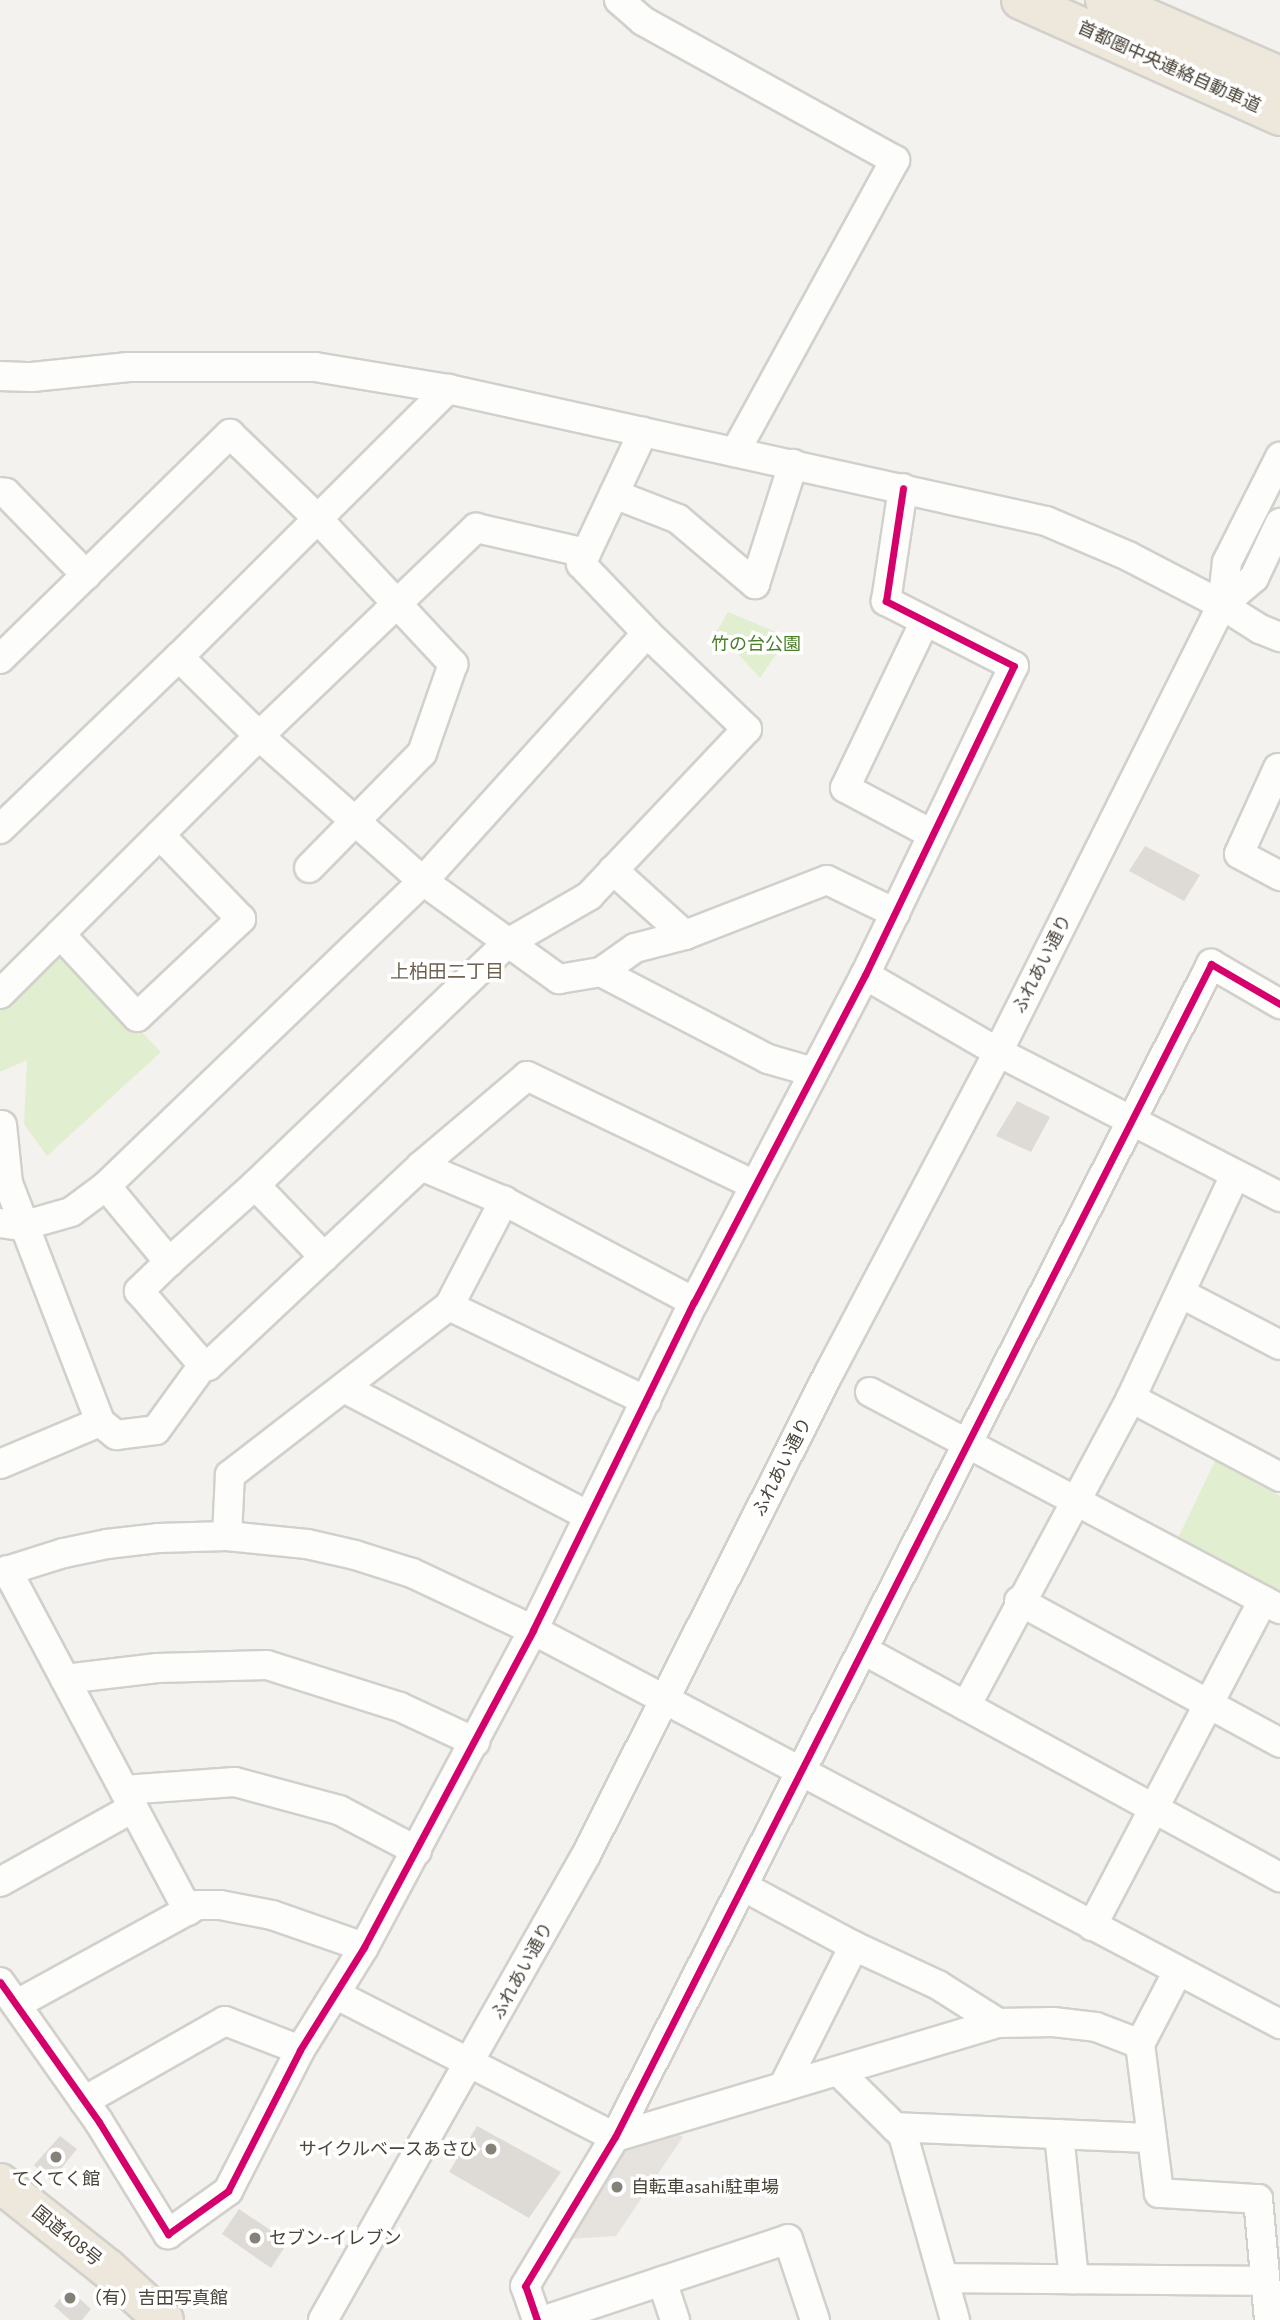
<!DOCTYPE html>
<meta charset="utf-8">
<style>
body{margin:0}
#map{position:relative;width:1280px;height:2320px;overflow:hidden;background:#f4f2ee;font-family:"PT Sans","Noto Sans JP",sans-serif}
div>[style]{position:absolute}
.green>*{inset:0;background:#e1eecf}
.parking>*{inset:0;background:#e6e3df}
.building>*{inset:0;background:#dedbd6}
.roads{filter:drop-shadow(2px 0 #d2d0cb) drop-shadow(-2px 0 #d2d0cb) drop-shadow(0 2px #d2d0cb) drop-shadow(0 -2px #d2d0cb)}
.minor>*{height:28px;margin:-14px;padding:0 14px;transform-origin:14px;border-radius:14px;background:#fdfdfc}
.highway>*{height:38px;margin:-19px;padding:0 19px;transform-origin:19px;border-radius:19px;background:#ede8db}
.cycleway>*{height:7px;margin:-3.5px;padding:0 3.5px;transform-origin:3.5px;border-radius:3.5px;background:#d6006c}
.dots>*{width:19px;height:19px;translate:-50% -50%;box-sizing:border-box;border:4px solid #fff;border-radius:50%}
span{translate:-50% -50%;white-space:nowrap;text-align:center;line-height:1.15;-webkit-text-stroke:7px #fff;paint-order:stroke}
.street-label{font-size:18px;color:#4b4439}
.park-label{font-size:18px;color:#4a7f2a}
.poi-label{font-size:18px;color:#4b4439}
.right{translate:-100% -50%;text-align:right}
.left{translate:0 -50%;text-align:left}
.neighbourhood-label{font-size:19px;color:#6e6250}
</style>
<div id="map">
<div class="green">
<div style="clip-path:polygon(728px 612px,788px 637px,760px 678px,717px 631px)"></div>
<div style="clip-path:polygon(62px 948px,161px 1052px,47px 1156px,24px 1124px,27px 1060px,0 1072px,0 995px)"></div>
<div style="clip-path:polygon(1215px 1461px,1280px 1496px,1280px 1592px,1177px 1540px)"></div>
</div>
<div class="parking">
<div style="clip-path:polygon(656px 2125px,683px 2137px,616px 2236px,553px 2240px,615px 2137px)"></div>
</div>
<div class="building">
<div style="clip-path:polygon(1145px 846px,1200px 875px,1184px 901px,1129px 871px)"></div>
<div style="clip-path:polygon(1017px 1101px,1050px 1117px,1031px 1152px,996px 1136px)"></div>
<div style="clip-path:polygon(477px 2126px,561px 2172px,529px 2218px,449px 2172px)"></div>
<div style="clip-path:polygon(60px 2136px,77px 2149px,51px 2181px,34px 2165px)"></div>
<div style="clip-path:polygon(239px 2209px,288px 2242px,271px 2268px,222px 2234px)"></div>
<div style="clip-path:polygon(69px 2289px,91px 2309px,82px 2320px,70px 2320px,54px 2306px)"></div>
</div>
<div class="roads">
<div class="minor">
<div style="left:619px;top:0;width:32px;rotate:41deg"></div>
<div style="left:643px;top:21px;width:288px;rotate:28.9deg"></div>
<div style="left:895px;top:160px;width:333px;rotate:118.7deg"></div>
<div style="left:0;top:376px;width:32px;rotate:2deg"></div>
<div style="left:32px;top:377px;width:97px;rotate:-5.9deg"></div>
<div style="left:128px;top:367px;width:187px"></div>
<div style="left:315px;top:367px;width:135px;rotate:9.4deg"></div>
<div style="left:448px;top:389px;width:612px;rotate:12.45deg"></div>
<div style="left:1046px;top:521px;width:89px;rotate:23.1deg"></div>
<div style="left:1128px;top:556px;width:106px;rotate:27.5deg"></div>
<div style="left:1222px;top:605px;width:45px;rotate:32.3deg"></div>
<div style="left:1260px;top:629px;width:22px;rotate:22deg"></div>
<div style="left:0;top:492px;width:6px;rotate:9deg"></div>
<div style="left:6px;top:493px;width:115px;rotate:45.7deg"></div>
<div style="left:614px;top:494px;width:69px;rotate:21.3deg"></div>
<div style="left:678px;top:519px;width:101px;rotate:40.2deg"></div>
<div style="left:755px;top:584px;width:126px;rotate:-72.4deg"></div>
<div style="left:1222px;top:605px;width:42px;rotate:-40.2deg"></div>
<div style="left:1254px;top:578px;width:61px;rotate:-64.7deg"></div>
<div style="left:925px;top:621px;width:185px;rotate:115.6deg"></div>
<div style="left:845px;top:788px;width:98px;rotate:27.9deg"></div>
<div style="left:179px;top:657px;width:112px;rotate:44.6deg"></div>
<div style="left:259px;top:736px;width:219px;rotate:41.5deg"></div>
<div style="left:423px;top:881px;width:168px;rotate:35.8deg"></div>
<div style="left:559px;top:979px;width:43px;rotate:-9.5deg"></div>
<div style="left:601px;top:972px;width:188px;rotate:27.5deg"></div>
<div style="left:768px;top:1059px;width:47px;rotate:16.1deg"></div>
<div style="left:0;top:659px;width:322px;rotate:-44.4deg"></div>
<div style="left:230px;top:434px;width:121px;rotate:44deg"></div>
<div style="left:317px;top:518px;width:200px;rotate:47deg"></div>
<div style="left:453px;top:664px;width:94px;rotate:109.2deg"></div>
<div style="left:422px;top:753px;width:161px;rotate:134.5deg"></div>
<div style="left:1278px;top:768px;width:94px;rotate:114.4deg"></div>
<div style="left:1239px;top:854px;width:47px;rotate:28.2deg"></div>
<div style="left:0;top:829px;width:248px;rotate:-43.9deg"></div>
<div style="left:179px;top:657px;width:380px;rotate:-44.9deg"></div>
<div style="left:613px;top:870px;width:97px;rotate:42.1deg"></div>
<div style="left:60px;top:934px;width:113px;rotate:47.1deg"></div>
<div style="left:137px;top:1017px;width:143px;rotate:-43.3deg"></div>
<div style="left:241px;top:919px;width:117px;rotate:-134deg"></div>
<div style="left:601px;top:972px;width:42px;rotate:-35.2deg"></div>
<div style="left:635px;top:948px;width:52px;rotate:-14.6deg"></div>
<div style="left:685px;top:935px;width:152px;rotate:-21.2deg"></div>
<div style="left:827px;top:880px;width:76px;rotate:25.9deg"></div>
<div style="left:865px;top:975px;width:154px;rotate:30.1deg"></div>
<div style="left:998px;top:1052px;width:317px;rotate:27.2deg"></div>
<div style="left:0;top:994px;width:366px;rotate:-44.9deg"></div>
<div style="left:259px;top:736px;width:301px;rotate:-43.8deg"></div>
<div style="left:476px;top:528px;width:113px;rotate:12.8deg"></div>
<div style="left:2px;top:1125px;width:58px;rotate:84.1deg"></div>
<div style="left:8px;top:1183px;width:256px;rotate:68.9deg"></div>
<div style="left:100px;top:1422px;width:21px;rotate:39deg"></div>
<div style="left:116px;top:1435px;width:40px;rotate:-7.1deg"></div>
<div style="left:156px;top:1430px;width:80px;rotate:-54.1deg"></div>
<div style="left:421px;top:1166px;width:139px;rotate:-40.3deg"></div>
<div style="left:527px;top:1076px;width:252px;rotate:25.6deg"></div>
<div style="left:255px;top:1185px;width:100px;rotate:46.2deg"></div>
<div style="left:106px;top:1186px;width:99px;rotate:50.3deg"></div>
<div style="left:169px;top:1262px;width:42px;rotate:136deg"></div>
<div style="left:139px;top:1291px;width:98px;rotate:49.1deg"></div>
<div style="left:203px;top:1365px;width:5px;rotate:11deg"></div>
<div style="left:208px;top:1366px;width:292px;rotate:-43.2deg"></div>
<div style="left:421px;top:1166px;width:90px;rotate:22.9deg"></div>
<div style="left:504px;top:1201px;width:215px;rotate:28deg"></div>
<div style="left:0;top:1223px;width:22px;rotate:8deg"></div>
<div style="left:22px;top:1226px;width:51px;rotate:-15.9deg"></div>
<div style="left:71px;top:1212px;width:44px;rotate:-36.6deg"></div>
<div style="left:106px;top:1186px;width:440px;rotate:-43.9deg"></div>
<div style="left:423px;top:881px;width:334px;rotate:-47.9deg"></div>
<div style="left:647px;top:633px;width:95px;rotate:-133.7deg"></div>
<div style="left:581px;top:564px;width:146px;rotate:-64.8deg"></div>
<div style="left:169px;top:1262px;width:115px;rotate:-41.8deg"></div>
<div style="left:255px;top:1185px;width:348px;rotate:-43.8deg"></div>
<div style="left:506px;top:944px;width:96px;rotate:-30deg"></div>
<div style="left:589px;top:896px;width:230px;rotate:-46.6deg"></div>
<div style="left:747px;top:729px;width:139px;rotate:-136.2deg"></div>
<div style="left:1182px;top:1294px;width:110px;rotate:27.5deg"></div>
<div style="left:449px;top:1306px;width:219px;rotate:25.7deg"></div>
<div style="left:344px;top:1388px;width:276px;rotate:27.6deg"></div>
<div style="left:870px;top:1392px;width:464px;rotate:27.9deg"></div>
<div style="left:1131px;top:1398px;width:169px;rotate:27.9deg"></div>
<div style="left:0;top:1464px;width:108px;rotate:-22.8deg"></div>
<div style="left:227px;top:1536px;width:61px;rotate:-87.2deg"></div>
<div style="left:230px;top:1475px;width:277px;rotate:-37.7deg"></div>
<div style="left:449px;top:1306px;width:119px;rotate:-62.4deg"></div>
<div style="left:7px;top:1570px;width:386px;rotate:62deg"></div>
<div style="left:0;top:1573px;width:67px;rotate:-17.4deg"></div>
<div style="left:64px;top:1553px;width:44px;rotate:-11.8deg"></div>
<div style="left:107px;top:1544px;width:51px;rotate:-6.7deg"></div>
<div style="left:158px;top:1538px;width:69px;rotate:-1.7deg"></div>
<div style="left:227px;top:1536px;width:80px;rotate:5.7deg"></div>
<div style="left:307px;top:1544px;width:49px;rotate:12.9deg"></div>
<div style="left:355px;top:1555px;width:60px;rotate:17.5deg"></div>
<div style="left:412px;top:1573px;width:134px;rotate:25.2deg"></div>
<div style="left:533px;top:1630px;width:845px;rotate:27.81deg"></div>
<div style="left:1019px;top:1601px;width:297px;rotate:28.5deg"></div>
<div style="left:865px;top:1651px;width:473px;rotate:28.6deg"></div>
<div style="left:65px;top:1679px;width:93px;rotate:-6.8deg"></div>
<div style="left:157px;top:1668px;width:110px;rotate:-1.6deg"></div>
<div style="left:267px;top:1665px;width:139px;rotate:17.5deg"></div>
<div style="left:400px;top:1707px;width:83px;rotate:25deg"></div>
<div style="left:966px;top:1706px;width:349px;rotate:-61.8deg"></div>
<div style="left:1131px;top:1398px;width:246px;rotate:-65deg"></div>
<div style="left:124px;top:1790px;width:111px;rotate:-4.1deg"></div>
<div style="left:235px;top:1782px;width:108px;rotate:15.1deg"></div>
<div style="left:339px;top:1810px;width:88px;rotate:27.7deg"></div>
<div style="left:0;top:1882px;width:152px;rotate:-29.1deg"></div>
<div style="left:744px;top:1887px;width:125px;rotate:28.2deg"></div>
<div style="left:854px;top:1946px;width:93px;rotate:24.9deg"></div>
<div style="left:938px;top:1985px;width:71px;rotate:32.3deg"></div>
<div style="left:1092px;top:1926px;width:368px;rotate:-62.3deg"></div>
<div style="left:1178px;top:1971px;width:82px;rotate:117.5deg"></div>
<div style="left:1140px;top:2044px;width:150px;rotate:82.7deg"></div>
<div style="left:1159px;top:2193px;width:99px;rotate:3.5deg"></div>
<div style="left:1258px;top:2199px;width:121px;rotate:84.8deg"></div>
<div style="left:0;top:1982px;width:171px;rotate:54.7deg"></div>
<div style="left:99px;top:2122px;width:132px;rotate:58.4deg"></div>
<div style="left:168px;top:2234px;width:74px;rotate:-35.6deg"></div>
<div style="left:228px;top:2191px;width:158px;rotate:-62.9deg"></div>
<div style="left:300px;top:2050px;width:121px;rotate:-58.1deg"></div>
<div style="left:364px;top:1947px;width:359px;rotate:-61.9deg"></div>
<div style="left:533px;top:1630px;width:365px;rotate:-63.9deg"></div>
<div style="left:694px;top:1302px;width:369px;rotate:-62.4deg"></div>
<div style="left:865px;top:975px;width:343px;rotate:-64.3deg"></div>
<div style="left:1014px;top:666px;width:144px;rotate:-153.1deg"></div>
<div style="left:886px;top:601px;width:114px;rotate:-81.4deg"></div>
<div style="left:335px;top:1994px;width:314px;rotate:27.1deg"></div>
<div style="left:615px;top:2137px;width:400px;rotate:-16.6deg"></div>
<div style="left:998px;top:2023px;width:55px;rotate:-1deg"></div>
<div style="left:1053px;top:2022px;width:43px;rotate:6.6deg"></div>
<div style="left:1096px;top:2027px;width:47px;rotate:21.1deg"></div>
<div style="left:17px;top:2004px;width:206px;rotate:-28.7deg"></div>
<div style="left:198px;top:1905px;width:22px"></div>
<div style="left:220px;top:1905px;width:53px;rotate:10.9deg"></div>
<div style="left:272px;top:1915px;width:97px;rotate:19.2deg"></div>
<div style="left:838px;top:2071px;width:91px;rotate:44.6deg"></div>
<div style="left:903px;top:2135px;width:192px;rotate:74.3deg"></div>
<div style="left:783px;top:2087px;width:158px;rotate:-63.3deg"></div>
<div style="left:84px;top:2101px;width:162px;rotate:-29.6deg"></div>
<div style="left:225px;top:2021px;width:80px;rotate:21.1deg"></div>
<div style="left:895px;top:2127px;width:257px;rotate:2.5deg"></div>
<div style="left:1059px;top:2134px;width:146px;rotate:84.1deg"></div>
<div style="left:944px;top:2278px;width:321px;rotate:0.5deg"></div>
<div style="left:662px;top:2281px;width:41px;rotate:71.6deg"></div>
<div style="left:323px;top:2320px;width:534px;rotate:-60.51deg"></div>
<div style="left:586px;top:1855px;width:540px;rotate:-63.25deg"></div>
<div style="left:829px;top:1373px;width:363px;rotate:-62.2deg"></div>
<div style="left:998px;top:1052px;width:500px;rotate:-63.4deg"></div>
<div style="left:1222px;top:605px;width:43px;rotate:-83.4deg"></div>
<div style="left:1227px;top:562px;width:118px;rotate:-63.2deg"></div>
<div style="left:537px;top:2320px;width:36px;rotate:-109deg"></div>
<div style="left:525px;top:2286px;width:174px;rotate:-58.9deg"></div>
<div style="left:615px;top:2137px;width:1316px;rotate:-63.06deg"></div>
<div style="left:1211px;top:964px;width:80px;rotate:30.1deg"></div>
<div style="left:545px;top:2320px;width:256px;rotate:-18.4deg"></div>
<div style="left:788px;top:2239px;width:85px;rotate:71.6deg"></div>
</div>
<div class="highway">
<div style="left:1021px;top:0;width:284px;rotate:24.1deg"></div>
<div style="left:1105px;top:0;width:191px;rotate:23.5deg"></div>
<div style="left:0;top:2183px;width:137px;rotate:38.5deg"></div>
<div style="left:107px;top:2268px;width:77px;rotate:42.4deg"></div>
</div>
</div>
<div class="cycleway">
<div style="left:0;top:1982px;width:171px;rotate:54.7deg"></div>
<div style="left:99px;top:2122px;width:132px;rotate:58.4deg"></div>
<div style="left:168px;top:2234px;width:74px;rotate:-35.6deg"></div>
<div style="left:228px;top:2191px;width:158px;rotate:-62.9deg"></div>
<div style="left:300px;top:2050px;width:121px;rotate:-58.1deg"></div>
<div style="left:364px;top:1947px;width:359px;rotate:-61.9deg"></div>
<div style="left:533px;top:1630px;width:365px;rotate:-63.9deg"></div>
<div style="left:694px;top:1302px;width:369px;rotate:-62.4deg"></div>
<div style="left:865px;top:975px;width:343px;rotate:-64.3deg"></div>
<div style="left:1014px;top:666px;width:144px;rotate:-153.1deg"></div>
<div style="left:886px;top:601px;width:114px;rotate:-81.4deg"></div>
<div style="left:537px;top:2320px;width:36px;rotate:-109deg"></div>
<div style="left:525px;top:2286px;width:174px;rotate:-58.9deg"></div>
<div style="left:615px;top:2137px;width:1316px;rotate:-63.06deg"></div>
<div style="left:1211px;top:964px;width:80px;rotate:30.1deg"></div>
</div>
<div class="dots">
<div style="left:491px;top:2149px;background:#868178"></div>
<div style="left:56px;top:2157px;background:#868178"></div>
<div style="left:617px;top:2187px;background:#868178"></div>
<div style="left:255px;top:2238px;background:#868178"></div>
<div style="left:70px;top:2298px;background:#868178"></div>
</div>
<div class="street-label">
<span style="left:1169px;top:67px;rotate:24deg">首都圏中央連絡自動車道</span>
<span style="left:1042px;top:964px;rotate:-63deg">ふれあい通り</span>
<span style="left:782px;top:1467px;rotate:-63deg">ふれあい通り</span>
<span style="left:522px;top:1971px;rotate:-61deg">ふれあい通り</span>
<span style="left:67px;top:2236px;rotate:39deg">国道408号</span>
</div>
<div class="park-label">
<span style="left:756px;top:644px">竹の台公園</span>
</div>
<div class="poi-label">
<span class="right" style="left:477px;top:2149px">サイクルベースあさひ</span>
<span style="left:56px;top:2179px">てくてく館</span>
<span class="left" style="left:631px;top:2187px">自転車asahi駐車場</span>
<span class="left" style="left:269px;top:2238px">セブン-イレブン</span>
<span class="left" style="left:84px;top:2298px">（有）吉田写真館</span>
</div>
<div class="neighbourhood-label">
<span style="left:447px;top:972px">上柏田二丁目</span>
</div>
</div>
